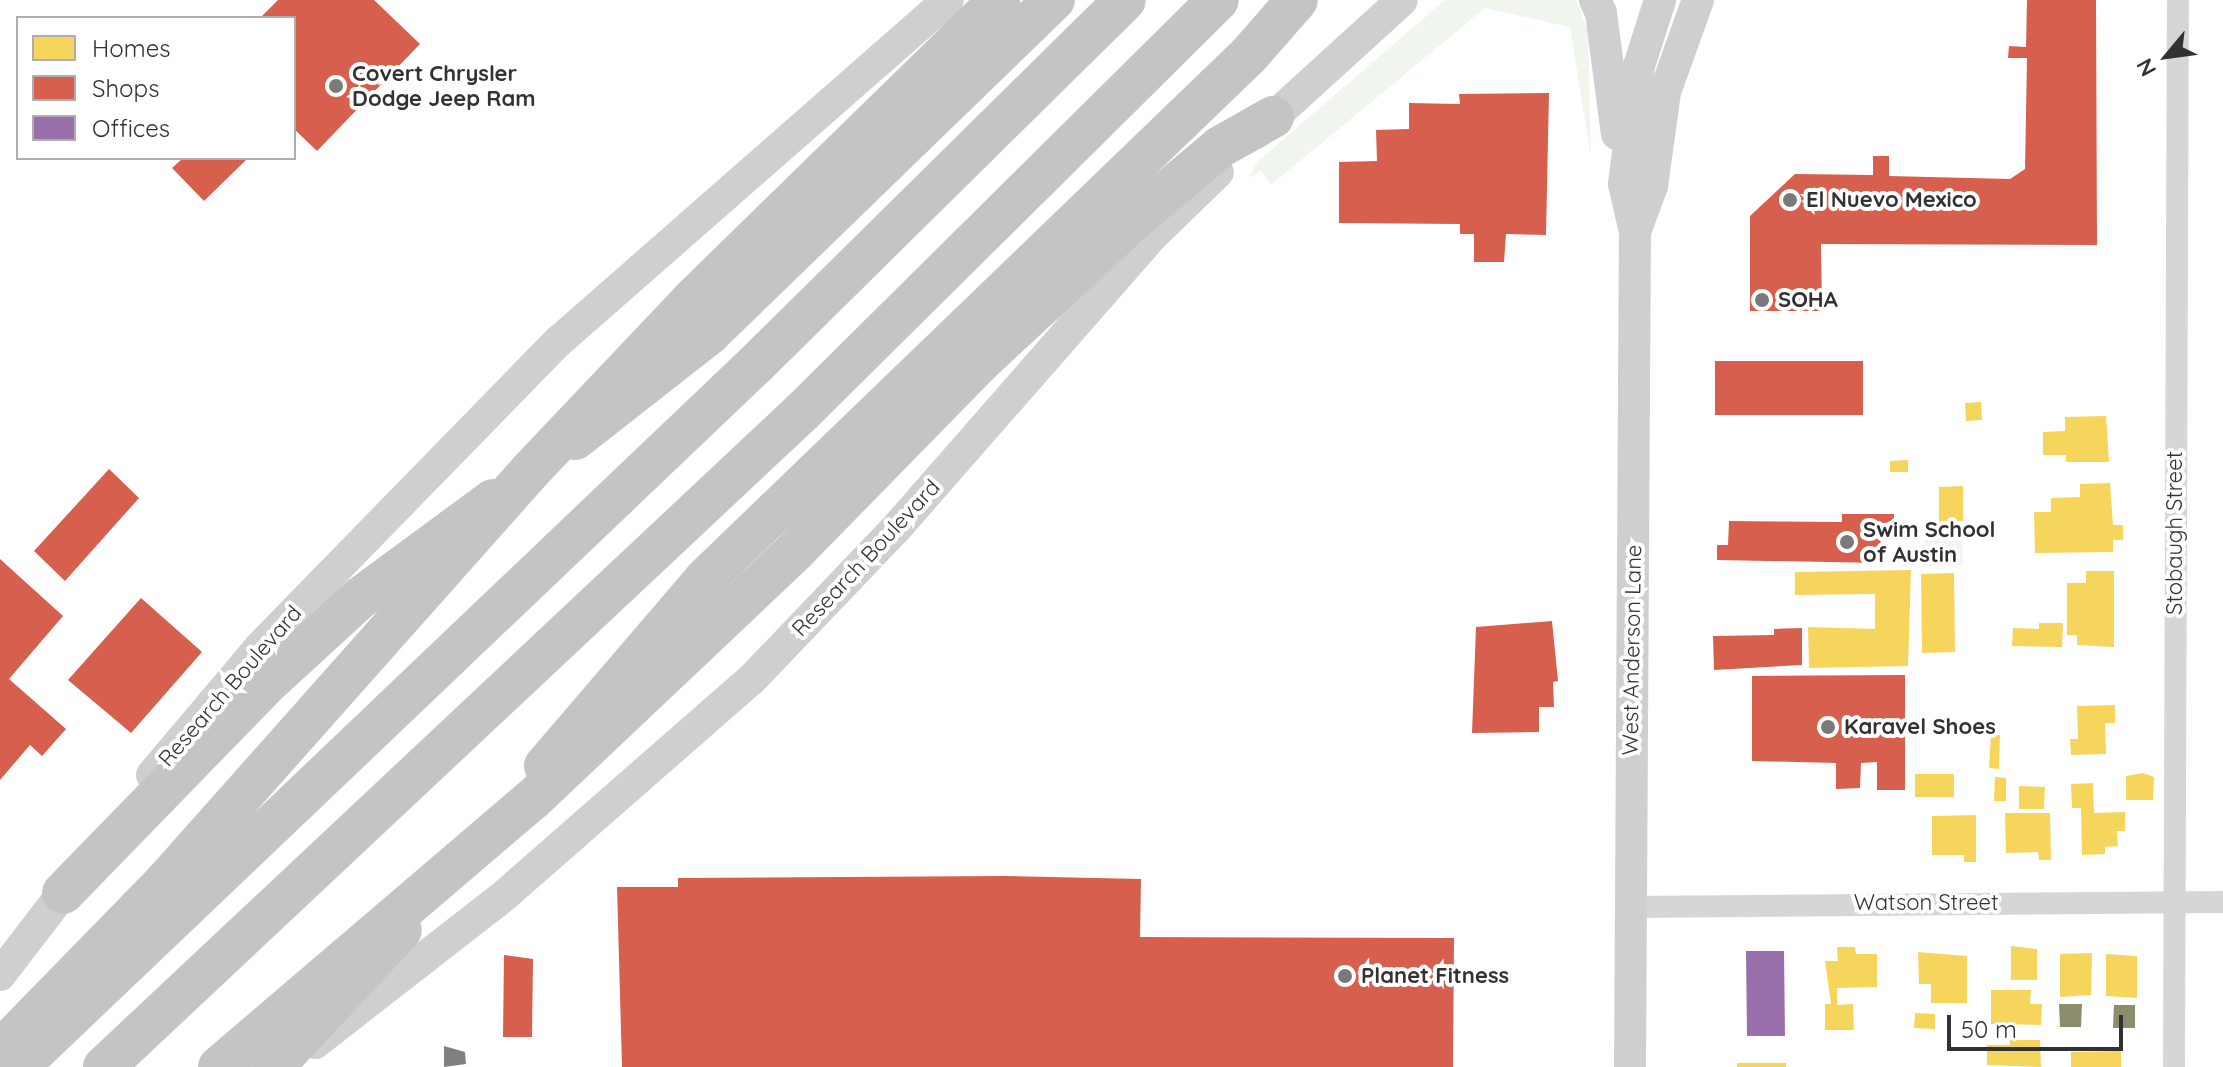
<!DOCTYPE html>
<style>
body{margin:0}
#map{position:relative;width:2223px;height:1067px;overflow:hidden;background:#fff;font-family:Quicksand,sans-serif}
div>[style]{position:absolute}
.green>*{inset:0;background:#f0f6ee}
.homes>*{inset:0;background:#f6d55c}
.shops>*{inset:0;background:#d6604d}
.offices>*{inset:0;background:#9970ab}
.industry>*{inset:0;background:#8c8c6e}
.building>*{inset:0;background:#808080}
.street>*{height:22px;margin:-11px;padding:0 11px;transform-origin:11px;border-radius:11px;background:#d6d6d6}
.secondary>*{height:32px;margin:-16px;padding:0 16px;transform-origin:16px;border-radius:16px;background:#cfcfcf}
.highway>*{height:42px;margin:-21px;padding:0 21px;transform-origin:21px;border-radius:21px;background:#c4c4c4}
.highway-bridge>*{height:42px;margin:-21px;padding:0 21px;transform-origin:21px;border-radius:21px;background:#c4c4c4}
.dots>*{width:22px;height:22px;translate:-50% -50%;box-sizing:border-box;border:4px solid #fff;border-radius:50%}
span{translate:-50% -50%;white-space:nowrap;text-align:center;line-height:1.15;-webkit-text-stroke:8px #fff;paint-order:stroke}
.poi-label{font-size:22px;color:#323232;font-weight:700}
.left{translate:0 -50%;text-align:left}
.street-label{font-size:22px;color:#323232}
.legend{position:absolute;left:16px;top:16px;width:280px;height:144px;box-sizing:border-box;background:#fff;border:2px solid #adadad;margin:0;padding:10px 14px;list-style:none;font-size:24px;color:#323232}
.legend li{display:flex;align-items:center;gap:16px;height:40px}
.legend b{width:40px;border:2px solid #adadad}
.north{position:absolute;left:2127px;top:16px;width:80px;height:80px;-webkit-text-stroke:6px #fff;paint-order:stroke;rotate:241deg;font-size:22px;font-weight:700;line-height:32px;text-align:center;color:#323232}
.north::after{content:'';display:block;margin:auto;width:28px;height:36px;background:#323232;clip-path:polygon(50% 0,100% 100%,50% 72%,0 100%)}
.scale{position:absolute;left:1947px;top:1015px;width:176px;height:36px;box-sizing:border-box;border:4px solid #323232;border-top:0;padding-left:10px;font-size:24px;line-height:28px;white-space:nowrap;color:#323232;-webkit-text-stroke:6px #fff;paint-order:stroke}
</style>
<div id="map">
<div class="green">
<div style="clip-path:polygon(1445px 0,1576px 0,1588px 32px,1591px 158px,1570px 27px,1485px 8px,1271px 185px,1261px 171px,1249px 178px,1257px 162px)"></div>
<div style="clip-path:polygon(1962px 525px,1963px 565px,1926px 566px,1925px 527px)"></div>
</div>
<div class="homes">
<div style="clip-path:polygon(1981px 402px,1982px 420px,1966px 421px,1965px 403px)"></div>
<div style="clip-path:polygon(2106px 416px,2109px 462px,2066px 462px,2066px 455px,2043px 455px,2043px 432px,2065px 431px,2065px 417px)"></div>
<div style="clip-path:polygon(1908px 460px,1908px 472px,1890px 472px,1890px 461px)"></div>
<div style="clip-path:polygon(2110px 483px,2113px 525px,2123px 525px,2123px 540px,2113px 540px,2113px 552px,2035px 553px,2034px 512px,2051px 512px,2051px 498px,2080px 497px,2080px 484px)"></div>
<div style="clip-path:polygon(1963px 486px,1963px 521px,1939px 522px,1939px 487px)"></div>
<div style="clip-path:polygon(1911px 570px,1908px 666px,1809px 668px,1808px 627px,1875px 629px,1875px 594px,1795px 595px,1795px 572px)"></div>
<div style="clip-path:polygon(2086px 571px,2114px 571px,2114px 647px,2077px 645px,2077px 635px,2067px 635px,2067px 583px,2086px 583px)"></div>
<div style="clip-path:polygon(1954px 573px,1955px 652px,1922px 653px,1921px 574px)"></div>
<div style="clip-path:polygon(2039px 623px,2063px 623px,2062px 647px,2012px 646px,2013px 628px,2039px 629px)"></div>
<div style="clip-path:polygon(2115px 705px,2115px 723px,2105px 723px,2106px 754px,2071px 755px,2070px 739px,2078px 739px,2077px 706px)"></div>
<div style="clip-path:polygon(1991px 735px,2000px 735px,1999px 769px,1989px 768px)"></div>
<div style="clip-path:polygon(2143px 773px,2154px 777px,2153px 800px,2126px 800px,2126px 776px)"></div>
<div style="clip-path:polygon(1915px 774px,1954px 774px,1954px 797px,1915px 797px)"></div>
<div style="clip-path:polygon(1995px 777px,2006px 778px,2006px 801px,1994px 801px)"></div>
<div style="clip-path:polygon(2093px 783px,2094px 813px,2125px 812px,2125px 831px,2117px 831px,2118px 846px,2105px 847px,2105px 854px,2082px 855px,2081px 808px,2072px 808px,2071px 784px)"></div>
<div style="clip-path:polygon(2019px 786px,2045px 787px,2044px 809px,2019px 809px)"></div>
<div style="clip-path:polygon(2005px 813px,2050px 813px,2051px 860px,2039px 860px,2038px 852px,2006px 853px)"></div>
<div style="clip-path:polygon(1976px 815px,1976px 862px,1964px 862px,1964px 855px,1932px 855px,1932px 816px)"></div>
<div style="clip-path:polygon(2011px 946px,2037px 949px,2037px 980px,2011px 980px)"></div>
<div style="clip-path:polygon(1837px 947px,1855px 947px,1856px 954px,1877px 954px,1877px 987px,1837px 988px,1837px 1005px,1853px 1004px,1854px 1030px,1825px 1030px,1825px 1004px,1831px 1004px,1825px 961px,1838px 961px)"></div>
<div style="clip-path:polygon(1918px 952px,1967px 956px,1967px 1003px,1931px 1003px,1931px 984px,1919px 984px)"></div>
<div style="clip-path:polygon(2092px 953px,2091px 995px,2060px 997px,2060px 954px)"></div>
<div style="clip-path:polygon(2106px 954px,2137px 956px,2137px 998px,2106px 996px)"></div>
<div style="clip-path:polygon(1991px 990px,2031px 990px,2030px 1004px,2042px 1004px,2041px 1025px,1991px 1024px)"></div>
<div style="clip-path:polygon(1915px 1013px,1935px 1014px,1935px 1029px,1914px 1028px)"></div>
<div style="clip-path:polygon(2010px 1040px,2040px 1040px,2041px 1067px,1987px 1065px,1987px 1045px,2010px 1045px)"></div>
<div style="clip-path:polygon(2121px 1051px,2121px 1067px,2071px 1067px,2071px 1052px)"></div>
<div style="clip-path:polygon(1737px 1063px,1786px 1063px,1786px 1067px,1737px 1067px)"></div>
</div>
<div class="shops">
<div style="clip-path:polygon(278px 0,374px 0,420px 44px,317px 151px,294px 129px,294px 18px,260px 18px)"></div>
<div style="clip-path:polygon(2027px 0,2096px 0,2097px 245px,1821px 244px,1822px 311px,1750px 311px,1750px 216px,1795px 174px,1873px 175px,1873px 156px,1889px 156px,1889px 176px,2010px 179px,2025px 169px,2027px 58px,2008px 58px,2009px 46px,2026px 47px)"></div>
<div style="clip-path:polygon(1549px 93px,1546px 235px,1506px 234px,1504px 262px,1474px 262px,1474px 234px,1460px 234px,1460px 224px,1339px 223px,1339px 162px,1377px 161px,1376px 130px,1409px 129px,1409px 103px,1460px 104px,1459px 94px)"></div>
<div style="clip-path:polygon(183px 158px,248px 158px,204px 201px,172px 168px)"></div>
<div style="clip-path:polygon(1715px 361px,1863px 361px,1863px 415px,1715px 415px)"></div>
<div style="clip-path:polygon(109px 469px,139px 498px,65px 581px,34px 551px)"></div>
<div style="clip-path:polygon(1842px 514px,1894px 514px,1894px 533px,1881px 533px,1880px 563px,1717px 560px,1717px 545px,1728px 545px,1729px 521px,1842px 522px)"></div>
<div style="clip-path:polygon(0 559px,63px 616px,9px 679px,66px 729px,42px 756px,30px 745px,0 780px)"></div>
<div style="clip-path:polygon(141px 598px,202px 652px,131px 733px,68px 680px)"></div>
<div style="clip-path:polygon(1552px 621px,1558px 681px,1553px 682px,1554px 707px,1539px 707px,1539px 732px,1472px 733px,1476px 627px)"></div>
<div style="clip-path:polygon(1802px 628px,1802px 665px,1714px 670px,1713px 636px,1774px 635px,1774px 629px)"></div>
<div style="clip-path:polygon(1905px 675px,1905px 790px,1877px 790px,1877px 762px,1861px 763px,1860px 788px,1836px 789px,1836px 763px,1752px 761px,1752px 676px)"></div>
<div style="clip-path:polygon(1005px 876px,1141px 879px,1140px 937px,1454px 938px,1453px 1067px,622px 1067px,617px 887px,678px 887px,678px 878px)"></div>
<div style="clip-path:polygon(504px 955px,533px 959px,532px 1037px,503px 1037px)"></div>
</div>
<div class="offices">
<div style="clip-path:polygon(1746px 951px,1784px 951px,1785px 1036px,1747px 1036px)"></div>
</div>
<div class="industry">
<div style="clip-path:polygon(2059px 1004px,2082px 1004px,2081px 1027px,2060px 1027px)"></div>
<div style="clip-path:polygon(2114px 1005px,2135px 1005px,2135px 1028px,2113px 1028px)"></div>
</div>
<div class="building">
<div style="clip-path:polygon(444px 1046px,465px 1052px,466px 1064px,444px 1067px)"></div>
</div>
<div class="street">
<div style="left:1629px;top:907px;width:594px;rotate:-0.48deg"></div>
<div style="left:2174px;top:1067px;width:1067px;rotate:-89.79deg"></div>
</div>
<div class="secondary">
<div style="left:1595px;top:0;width:14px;rotate:65deg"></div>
<div style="left:1601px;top:13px;width:122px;rotate:82.5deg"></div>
<div style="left:1256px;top:133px;width:197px;rotate:-42.3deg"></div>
<div style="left:1635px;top:232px;width:49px;rotate:-69.7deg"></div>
<div style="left:1652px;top:186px;width:95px;rotate:-82.1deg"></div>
<div style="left:1665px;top:92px;width:98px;rotate:-70.3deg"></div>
<div style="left:152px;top:775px;width:167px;rotate:-49.8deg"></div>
<div style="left:260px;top:647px;width:428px;rotate:-45.7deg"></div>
<div style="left:559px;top:341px;width:517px;rotate:-41.24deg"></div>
<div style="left:0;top:975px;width:125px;rotate:-52.5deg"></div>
<div style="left:315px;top:1043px;width:241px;rotate:-37.9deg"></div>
<div style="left:505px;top:895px;width:328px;rotate:-41.2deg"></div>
<div style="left:752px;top:679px;width:213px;rotate:-46.3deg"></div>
<div style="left:899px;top:525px;width:383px;rotate:-48.8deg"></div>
<div style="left:1151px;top:237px;width:93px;rotate:-44.1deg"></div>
<div style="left:1630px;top:1067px;width:835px;rotate:-89.66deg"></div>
<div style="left:1635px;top:232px;width:49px;rotate:-102.9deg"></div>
<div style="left:1624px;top:184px;width:119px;rotate:-82.8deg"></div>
<div style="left:1639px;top:66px;width:69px;rotate:-72.3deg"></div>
</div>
<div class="highway">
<div style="left:693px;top:299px;width:428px;rotate:-44.3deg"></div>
<div style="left:575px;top:439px;width:172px;rotate:-38.1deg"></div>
<div style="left:710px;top:333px;width:479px;rotate:-44.1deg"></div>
<div style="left:796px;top:550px;width:262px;rotate:-45.6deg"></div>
<div style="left:979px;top:363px;width:207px;rotate:-42.8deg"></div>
<div style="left:1131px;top:222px;width:116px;rotate:-40.1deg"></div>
<div style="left:1220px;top:147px;width:61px;rotate:-29.5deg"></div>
<div style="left:545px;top:766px;width:246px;rotate:-49.4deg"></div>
<div style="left:705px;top:579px;width:754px;rotate:-43.93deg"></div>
<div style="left:1248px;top:56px;width:74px;rotate:-48.8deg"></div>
<div style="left:63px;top:893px;width:287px;rotate:-45.8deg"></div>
<div style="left:263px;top:687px;width:132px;rotate:-42.5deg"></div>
<div style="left:360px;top:598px;width:165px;rotate:-36.4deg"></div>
<div style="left:18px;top:1067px;width:1019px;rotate:-43.61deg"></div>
<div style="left:756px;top:364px;width:518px;rotate:-44.61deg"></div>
<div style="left:104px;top:1067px;width:957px;rotate:-43.18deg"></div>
<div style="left:802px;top:412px;width:585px;rotate:-44.72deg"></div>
<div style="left:273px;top:1067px;width:187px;rotate:-46.9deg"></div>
</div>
<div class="highway-bridge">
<div style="left:0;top:1051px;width:236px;rotate:-45.7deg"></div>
<div style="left:165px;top:882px;width:551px;rotate:-48.38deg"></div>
<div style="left:531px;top:470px;width:236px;rotate:-46.5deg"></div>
<div style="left:219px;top:1067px;width:413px;rotate:-40.5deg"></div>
<div style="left:533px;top:799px;width:362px;rotate:-43.4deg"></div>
</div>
<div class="dots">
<div style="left:336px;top:86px;background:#7a7a7a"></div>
<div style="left:1790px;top:200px;background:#7a7a7a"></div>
<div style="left:1762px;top:300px;background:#7a7a7a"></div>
<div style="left:1847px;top:542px;background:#7a7a7a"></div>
<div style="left:1828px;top:727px;background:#7a7a7a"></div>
<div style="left:1345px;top:976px;background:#7a7a7a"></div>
</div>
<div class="poi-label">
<span class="left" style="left:352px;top:86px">Covert Chrysler<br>Dodge Jeep Ram</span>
<span class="left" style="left:1806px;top:200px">El Nuevo Mexico</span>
<span class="left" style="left:1778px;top:300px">SOHA</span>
<span class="left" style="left:1863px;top:542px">Swim School<br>of Austin</span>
<span class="left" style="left:1844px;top:727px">Karavel Shoes</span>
<span class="left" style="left:1361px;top:976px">Planet Fitness</span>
</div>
<div class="street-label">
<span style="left:2175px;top:533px;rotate:-90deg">Stobaugh Street</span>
<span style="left:866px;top:558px;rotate:-47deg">Research Boulevard</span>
<span style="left:1632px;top:650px;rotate:-89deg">West Anderson Lane</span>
<span style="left:230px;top:686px;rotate:-49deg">Research Boulevard</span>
<span style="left:1926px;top:903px">Watson Street</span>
</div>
<ul class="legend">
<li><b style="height:22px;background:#f6d55c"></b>Homes</li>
<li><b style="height:22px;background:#d6604d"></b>Shops</li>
<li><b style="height:22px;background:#9970ab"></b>Offices</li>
</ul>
<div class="north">N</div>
<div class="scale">50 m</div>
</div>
